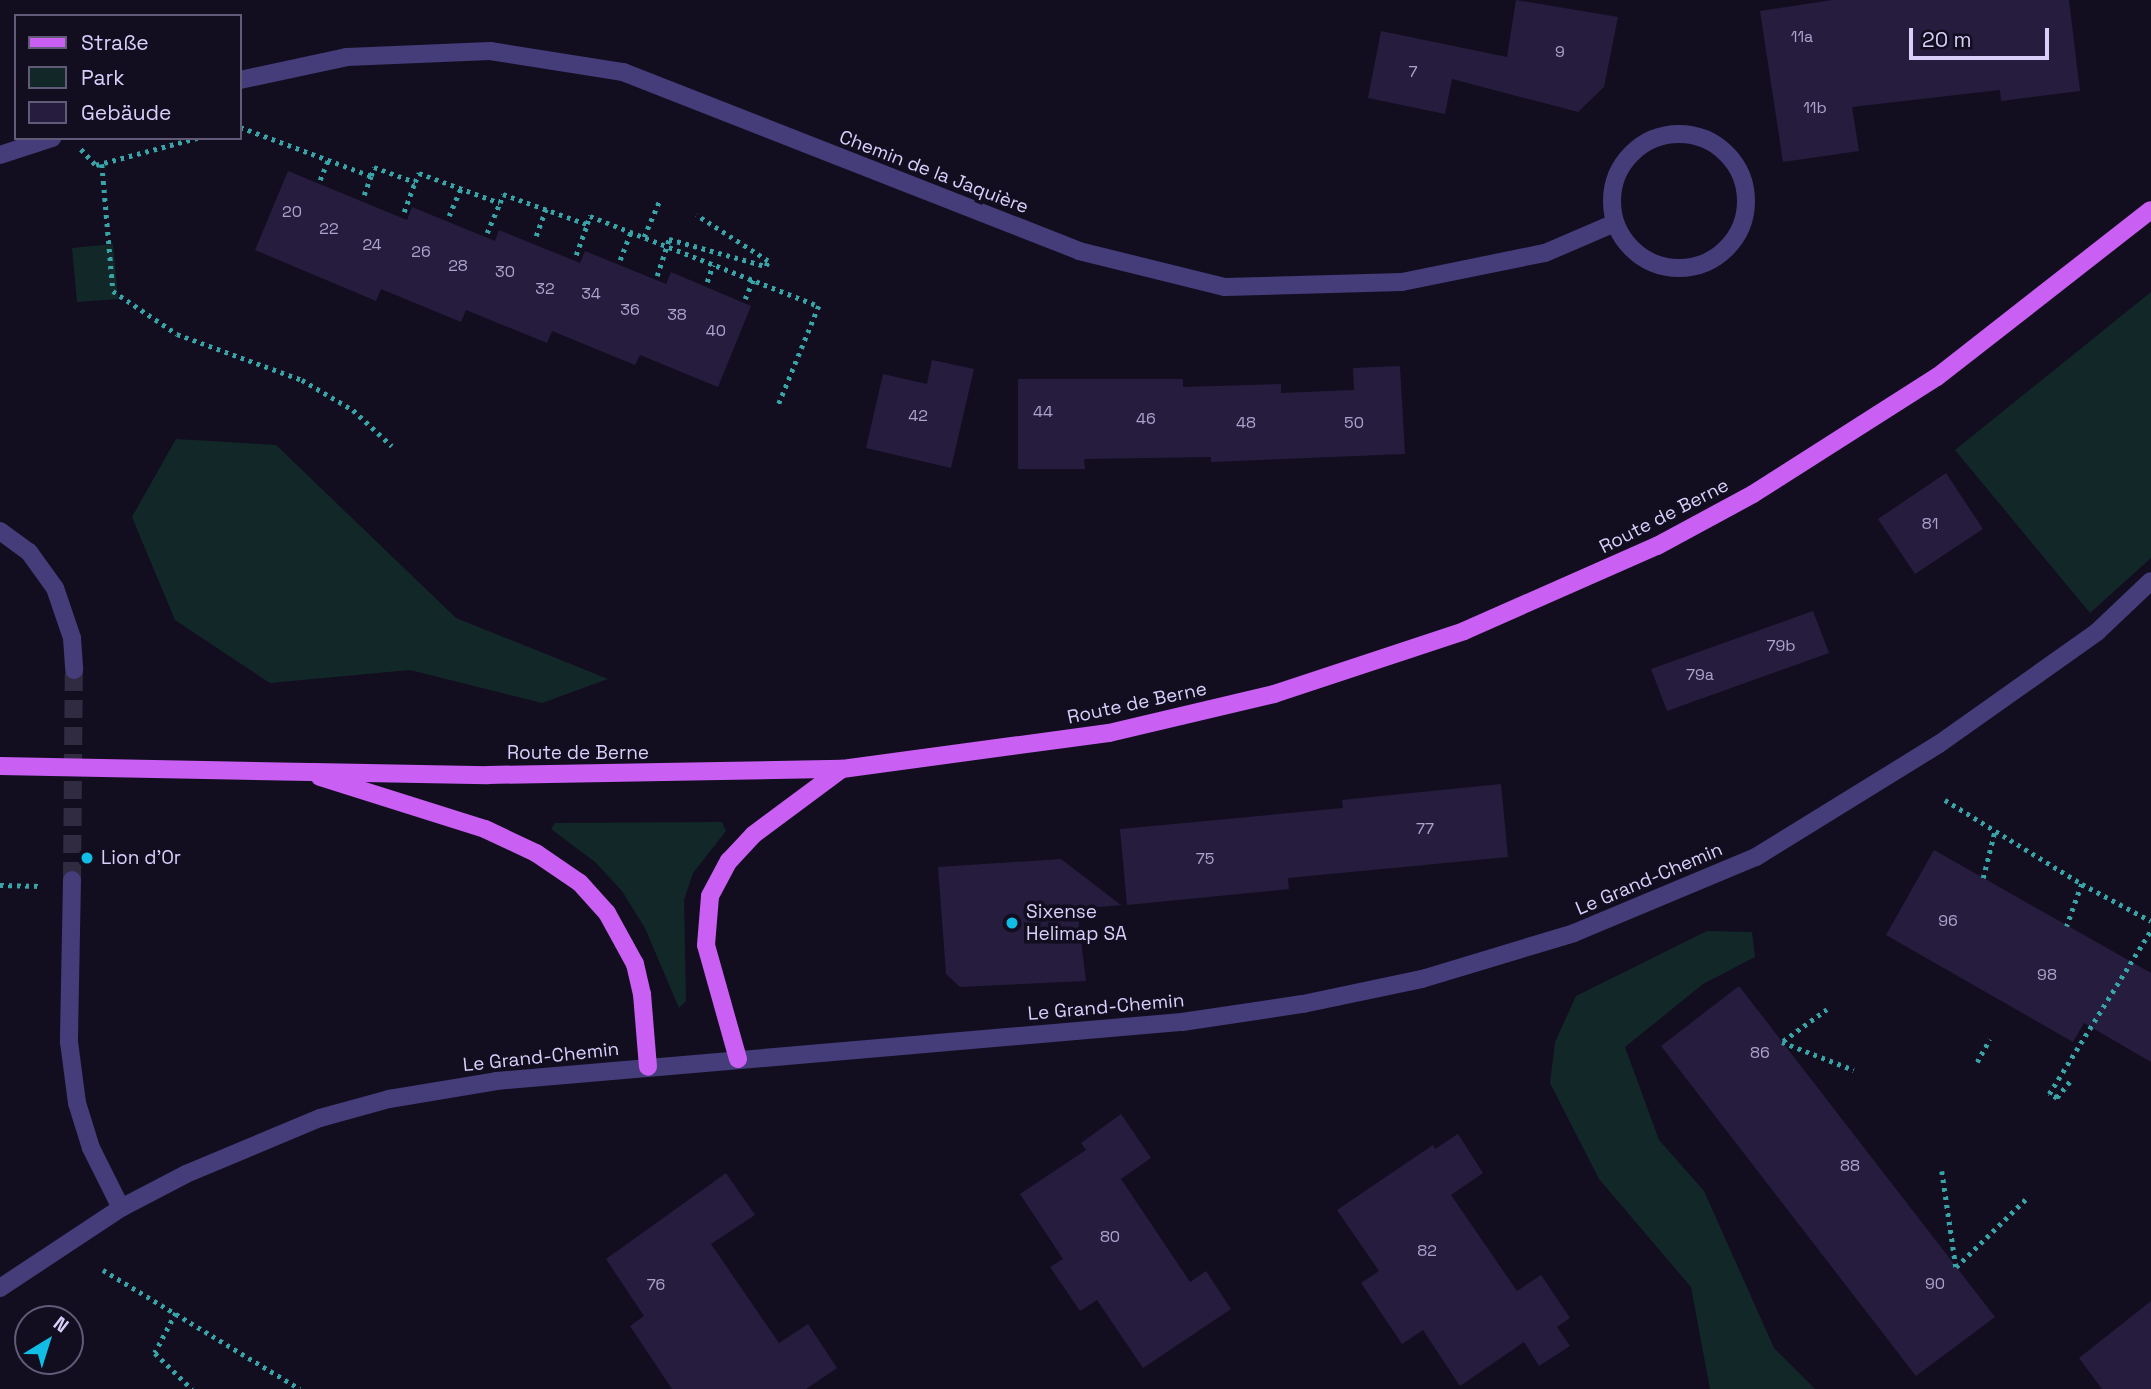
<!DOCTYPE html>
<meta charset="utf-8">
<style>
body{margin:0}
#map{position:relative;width:2151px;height:1389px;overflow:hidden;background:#120e1f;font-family:"Space Grotesk",sans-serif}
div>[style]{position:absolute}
.green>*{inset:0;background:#122728}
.building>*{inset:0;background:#261c3e}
.street-tunnel>*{height:18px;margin-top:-9px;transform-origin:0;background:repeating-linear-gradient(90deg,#302b40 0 18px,transparent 0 27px)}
.path>*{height:4.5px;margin-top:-2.25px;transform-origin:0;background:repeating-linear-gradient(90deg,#37a4a8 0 3.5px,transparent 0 8.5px)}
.street>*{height:18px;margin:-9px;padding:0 9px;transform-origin:9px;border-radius:9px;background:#453c7a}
.street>.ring{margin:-9px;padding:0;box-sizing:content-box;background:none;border:18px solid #453c7a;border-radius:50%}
.primary>*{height:18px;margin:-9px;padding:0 9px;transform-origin:9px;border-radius:9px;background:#c95ff3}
.dots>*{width:19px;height:19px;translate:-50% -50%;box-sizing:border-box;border:4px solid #120e1f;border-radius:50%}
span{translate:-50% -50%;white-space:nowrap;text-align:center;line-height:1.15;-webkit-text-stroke:7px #120e1f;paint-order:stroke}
.number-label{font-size:16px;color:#aca2cc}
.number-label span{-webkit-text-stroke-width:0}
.street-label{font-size:19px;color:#d8cffb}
.poi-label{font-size:19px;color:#d8cffb}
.left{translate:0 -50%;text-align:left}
.legend{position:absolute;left:14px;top:14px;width:228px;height:126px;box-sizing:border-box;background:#120e1f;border:2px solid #615b77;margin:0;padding:9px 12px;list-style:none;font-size:21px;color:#d8cffb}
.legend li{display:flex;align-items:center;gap:14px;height:35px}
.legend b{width:35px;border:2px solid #615b77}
.north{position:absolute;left:14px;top:1305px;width:70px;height:70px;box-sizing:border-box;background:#120e1f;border:2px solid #615b77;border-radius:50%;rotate:38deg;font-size:19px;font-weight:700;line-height:28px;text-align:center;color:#d8cffb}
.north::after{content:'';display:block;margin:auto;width:24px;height:32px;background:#11bde5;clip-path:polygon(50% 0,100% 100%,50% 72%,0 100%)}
.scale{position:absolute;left:1909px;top:28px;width:140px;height:32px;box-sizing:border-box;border:4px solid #d8cffb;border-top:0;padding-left:9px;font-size:21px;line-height:24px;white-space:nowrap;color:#d8cffb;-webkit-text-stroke:5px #120e1f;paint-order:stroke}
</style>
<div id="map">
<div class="green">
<div style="clip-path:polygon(113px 244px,118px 299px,77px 302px,72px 248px)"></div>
<div style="clip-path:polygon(2151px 292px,2151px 558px,2090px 613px,1955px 450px)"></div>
<div style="clip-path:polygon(176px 439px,276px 445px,456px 618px,608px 679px,542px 703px,410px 670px,270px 683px,175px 620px,132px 517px)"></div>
<div style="clip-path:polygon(722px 822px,726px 831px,693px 873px,684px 900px,686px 1001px,679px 1008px,645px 928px,622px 891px,595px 862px,551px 829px,555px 823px)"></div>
<div style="clip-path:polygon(1707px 931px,1752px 932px,1755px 957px,1703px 984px,1625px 1047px,1659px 1140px,1704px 1191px,1774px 1348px,1815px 1389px,1710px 1389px,1691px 1287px,1599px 1179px,1550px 1083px,1555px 1042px,1576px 996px)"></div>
</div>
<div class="building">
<div style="clip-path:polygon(1516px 0,1618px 17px,1604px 87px,1578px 112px,1452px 79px,1445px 114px,1368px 98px,1381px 31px,1507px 57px)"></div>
<div style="clip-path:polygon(1832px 0,2069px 0,2080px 91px,2001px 101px,2000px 90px,1852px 107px,1859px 151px,1783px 162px,1760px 11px)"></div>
<div style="clip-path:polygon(288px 171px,407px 220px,412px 207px,495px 241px,499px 230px,580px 263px,585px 251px,666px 284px,671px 272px,751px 306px,718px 387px,640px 355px,635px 365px,552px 331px,547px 343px,466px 310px,461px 322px,381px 289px,376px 301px,255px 250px)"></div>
<div style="clip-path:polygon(932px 360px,974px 369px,951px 468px,866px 448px,883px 374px,927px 384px)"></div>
<div style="clip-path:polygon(1400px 366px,1405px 454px,1211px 462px,1211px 457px,1084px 459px,1085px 469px,1018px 469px,1018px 379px,1183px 379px,1183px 387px,1281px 384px,1281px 393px,1354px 390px,1353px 368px)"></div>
<div style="clip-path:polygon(1946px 473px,1983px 529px,1915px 574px,1878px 519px)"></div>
<div style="clip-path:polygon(1813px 611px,1829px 653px,1667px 711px,1651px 669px)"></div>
<div style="clip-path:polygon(1501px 784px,1508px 857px,1288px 878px,1289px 889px,1127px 905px,1120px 829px,1343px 808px,1342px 800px)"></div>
<div style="clip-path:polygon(1934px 850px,2151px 973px,2151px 1062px,2084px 1023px,2073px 1042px,1886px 935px)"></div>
<div style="clip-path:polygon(1061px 859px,1121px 905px,1077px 909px,1086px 981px,960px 987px,946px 974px,938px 867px)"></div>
<div style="clip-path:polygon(1739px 986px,1995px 1317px,1916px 1376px,1661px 1046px)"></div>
<div style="clip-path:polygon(1121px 1114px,1151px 1158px,1121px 1179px,1190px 1282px,1206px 1271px,1231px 1309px,1143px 1368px,1097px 1300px,1080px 1311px,1050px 1267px,1063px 1259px,1020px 1194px,1086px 1150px,1081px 1143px)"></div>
<div style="clip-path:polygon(1458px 1134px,1483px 1173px,1451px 1195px,1517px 1291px,1541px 1275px,1570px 1318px,1557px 1327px,1570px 1346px,1539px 1366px,1524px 1342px,1460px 1386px,1423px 1330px,1402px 1344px,1361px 1283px,1379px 1271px,1337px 1210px,1433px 1145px,1435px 1149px)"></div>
<div style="clip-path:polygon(726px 1173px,755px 1215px,711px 1244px,779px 1343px,808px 1324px,837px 1368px,806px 1389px,672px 1389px,630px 1326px,644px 1316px,606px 1259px)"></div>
<div style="clip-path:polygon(2151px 1301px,2151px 1389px,2102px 1389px,2079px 1358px)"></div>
</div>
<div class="street-tunnel">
<div style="left:72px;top:880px;width:210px;rotate:-89.5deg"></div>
</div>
<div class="path">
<div style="left:240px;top:127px;width:140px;rotate:20.5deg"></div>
<div style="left:371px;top:176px;width:9px;rotate:-72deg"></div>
<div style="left:374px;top:167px;width:44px;rotate:20.1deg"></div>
<div style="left:415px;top:182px;width:10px;rotate:-66deg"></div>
<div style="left:419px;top:173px;width:86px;rotate:20.3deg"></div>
<div style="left:500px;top:203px;width:9px;rotate:-72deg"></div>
<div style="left:503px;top:194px;width:89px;rotate:19.7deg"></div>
<div style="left:587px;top:224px;width:9px;rotate:-69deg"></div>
<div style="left:590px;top:216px;width:246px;rotate:21.5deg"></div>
<div style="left:819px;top:306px;width:108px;rotate:112.3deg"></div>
<div style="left:81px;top:149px;width:22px;rotate:47deg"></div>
<div style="left:96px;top:165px;width:105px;rotate:-15deg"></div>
<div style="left:102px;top:164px;width:127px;rotate:85deg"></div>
<div style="left:113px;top:291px;width:77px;rotate:33.9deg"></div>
<div style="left:177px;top:334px;width:133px;rotate:20.2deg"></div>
<div style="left:302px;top:380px;width:59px;rotate:30.5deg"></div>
<div style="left:353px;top:410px;width:53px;rotate:42.7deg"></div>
<div style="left:320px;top:180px;width:22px;rotate:-68deg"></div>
<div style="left:364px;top:195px;width:20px;rotate:-70deg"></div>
<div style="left:404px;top:212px;width:32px;rotate:-70deg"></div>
<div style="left:449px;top:216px;width:30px;rotate:-67deg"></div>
<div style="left:487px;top:233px;width:33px;rotate:-67deg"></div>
<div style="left:536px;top:236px;width:29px;rotate:-70deg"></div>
<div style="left:644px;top:237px;width:38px;rotate:-67deg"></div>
<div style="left:576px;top:255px;width:33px;rotate:-70deg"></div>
<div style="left:620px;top:260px;width:30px;rotate:-69deg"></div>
<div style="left:657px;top:276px;width:39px;rotate:-72deg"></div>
<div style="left:669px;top:239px;width:101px;rotate:15.6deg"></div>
<div style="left:766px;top:266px;width:5px;rotate:-68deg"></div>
<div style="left:768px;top:261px;width:85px;rotate:-147.4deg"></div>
<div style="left:707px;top:282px;width:18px;rotate:-71deg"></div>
<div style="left:745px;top:299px;width:21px;rotate:-67deg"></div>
<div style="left:1945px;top:800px;width:161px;rotate:31.5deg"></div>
<div style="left:2082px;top:884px;width:45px;rotate:109.7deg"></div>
<div style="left:1983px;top:878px;width:49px;rotate:-76deg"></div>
<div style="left:2082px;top:884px;width:78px;rotate:28.2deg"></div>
<div style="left:0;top:885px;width:41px;rotate:1.4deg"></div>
<div style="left:1783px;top:1041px;width:54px;rotate:-36deg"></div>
<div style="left:1782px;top:1042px;width:77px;rotate:21.3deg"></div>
<div style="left:1977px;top:1062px;width:26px;rotate:-61deg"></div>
<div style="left:2070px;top:1082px;width:21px;rotate:129deg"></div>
<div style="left:2057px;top:1098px;width:9px;rotate:-153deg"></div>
<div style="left:2049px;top:1094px;width:193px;rotate:-58.1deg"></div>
<div style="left:1942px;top:1171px;width:97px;rotate:81.7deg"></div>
<div style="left:1956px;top:1267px;width:99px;rotate:-44.2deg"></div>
<div style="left:103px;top:1270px;width:230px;rotate:31.1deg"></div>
<div style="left:176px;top:1313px;width:45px;rotate:117.7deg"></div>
<div style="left:155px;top:1353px;width:52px;rotate:44.2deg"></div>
</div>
<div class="street">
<div style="left:240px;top:80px;width:109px;rotate:-12.1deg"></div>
<div style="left:347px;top:57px;width:143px;rotate:-2.4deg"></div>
<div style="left:490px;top:51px;width:135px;rotate:9deg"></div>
<div style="left:623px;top:72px;width:490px;rotate:21.4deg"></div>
<div style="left:1079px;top:251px;width:150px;rotate:13.9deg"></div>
<div style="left:1225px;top:287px;width:177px;rotate:-1.6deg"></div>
<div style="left:1402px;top:282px;width:146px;rotate:-11.5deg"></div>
<div style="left:1545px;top:253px;width:76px;rotate:-23.2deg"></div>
<div class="ring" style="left:1612px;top:134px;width:116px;height:116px"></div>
<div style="left:0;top:155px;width:55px;rotate:-18.1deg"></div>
<div style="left:0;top:531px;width:36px;rotate:36deg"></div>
<div style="left:29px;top:552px;width:44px;rotate:54.2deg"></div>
<div style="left:55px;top:588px;width:53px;rotate:71.2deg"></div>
<div style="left:72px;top:638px;width:32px;rotate:86deg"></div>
<div style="left:72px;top:880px;width:162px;rotate:91.1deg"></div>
<div style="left:69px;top:1042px;width:62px;rotate:82.5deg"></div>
<div style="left:77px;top:1103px;width:47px;rotate:72.7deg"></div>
<div style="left:91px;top:1148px;width:67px;rotate:63.4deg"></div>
<div style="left:0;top:1288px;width:145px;rotate:-33.5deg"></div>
<div style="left:121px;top:1208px;width:73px;rotate:-27.6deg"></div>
<div style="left:186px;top:1174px;width:145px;rotate:-22.7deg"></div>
<div style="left:320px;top:1118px;width:72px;rotate:-15.4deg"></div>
<div style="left:389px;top:1099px;width:109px;rotate:-9.5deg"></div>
<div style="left:496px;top:1081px;width:689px;rotate:-4.92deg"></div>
<div style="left:1182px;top:1022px;width:122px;rotate:-8.5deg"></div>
<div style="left:1303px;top:1004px;width:122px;rotate:-11.9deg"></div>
<div style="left:1422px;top:979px;width:159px;rotate:-16.8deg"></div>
<div style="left:1574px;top:933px;width:197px;rotate:-22.7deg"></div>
<div style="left:1756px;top:857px;width:215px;rotate:-31.7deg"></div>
<div style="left:1939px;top:744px;width:194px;rotate:-35.3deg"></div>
<div style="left:2097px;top:632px;width:74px;rotate:-43.4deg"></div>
</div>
<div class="primary">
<div style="left:0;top:766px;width:488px;rotate:1.1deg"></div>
<div style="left:488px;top:775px;width:354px;rotate:-1deg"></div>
<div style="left:842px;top:769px;width:269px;rotate:-7.7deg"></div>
<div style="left:1109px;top:733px;width:170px;rotate:-13.3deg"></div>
<div style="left:1274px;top:694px;width:200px;rotate:-18.3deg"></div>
<div style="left:1464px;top:631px;width:211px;rotate:-23.8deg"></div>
<div style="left:1657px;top:546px;width:109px;rotate:-28.4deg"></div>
<div style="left:1753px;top:494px;width:218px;rotate:-32.5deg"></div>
<div style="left:1937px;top:377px;width:271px;rotate:-38deg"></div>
<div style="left:320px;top:777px;width:173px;rotate:17.5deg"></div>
<div style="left:485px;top:829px;width:56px;rotate:25.2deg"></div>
<div style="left:536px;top:853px;width:53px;rotate:34.3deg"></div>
<div style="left:580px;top:883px;width:40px;rotate:48deg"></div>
<div style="left:607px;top:913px;width:58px;rotate:61.2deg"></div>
<div style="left:635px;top:964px;width:31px;rotate:77deg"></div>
<div style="left:642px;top:994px;width:73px;rotate:85.3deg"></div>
<div style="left:738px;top:1059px;width:118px;rotate:-105.7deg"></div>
<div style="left:706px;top:945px;width:49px;rotate:-85.3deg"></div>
<div style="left:710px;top:896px;width:40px;rotate:-62deg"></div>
<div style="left:729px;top:861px;width:35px;rotate:-47deg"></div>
<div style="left:753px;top:835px;width:111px;rotate:-36.6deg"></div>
</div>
<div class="dots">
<div style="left:87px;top:858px;background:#11bde5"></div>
<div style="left:1012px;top:923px;background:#11bde5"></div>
</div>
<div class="number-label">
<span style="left:1802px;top:37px">11a</span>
<span style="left:1560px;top:52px">9</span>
<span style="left:1413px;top:72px">7</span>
<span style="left:1815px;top:108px">11b</span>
<span style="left:292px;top:212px">20</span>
<span style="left:329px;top:229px">22</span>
<span style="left:372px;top:245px">24</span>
<span style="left:421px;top:252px">26</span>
<span style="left:458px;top:266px">28</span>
<span style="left:505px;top:272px">30</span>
<span style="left:545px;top:289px">32</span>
<span style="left:591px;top:294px">34</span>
<span style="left:630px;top:310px">36</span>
<span style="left:677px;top:315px">38</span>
<span style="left:716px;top:331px">40</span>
<span style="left:1043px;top:412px">44</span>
<span style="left:918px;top:416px">42</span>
<span style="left:1146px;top:419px">46</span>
<span style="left:1246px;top:423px">48</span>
<span style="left:1354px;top:423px">50</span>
<span style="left:1930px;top:524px">81</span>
<span style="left:1781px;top:646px">79b</span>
<span style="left:1700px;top:675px">79a</span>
<span style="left:1425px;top:829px">77</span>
<span style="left:1205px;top:859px">75</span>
<span style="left:1948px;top:921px">96</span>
<span style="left:2047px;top:975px">98</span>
<span style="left:1760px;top:1053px">86</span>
<span style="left:1850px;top:1166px">88</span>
<span style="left:1110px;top:1237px">80</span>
<span style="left:1427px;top:1251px">82</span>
<span style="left:1935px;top:1284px">90</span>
<span style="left:656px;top:1285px">76</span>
</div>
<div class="street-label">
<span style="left:934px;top:172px;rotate:21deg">Chemin de la Jaquière</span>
<span style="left:1664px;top:516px;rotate:-27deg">Route de Berne</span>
<span style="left:1137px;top:703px;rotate:-12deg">Route de Berne</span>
<span style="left:578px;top:753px">Route de Berne</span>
<span style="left:1649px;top:879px;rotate:-23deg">Le Grand-Chemin</span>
<span style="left:1106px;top:1007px;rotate:-5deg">Le Grand-Chemin</span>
<span style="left:541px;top:1057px;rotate:-6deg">Le Grand-Chemin</span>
</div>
<div class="poi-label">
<span class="left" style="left:101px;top:858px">Lion d'Or</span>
<span class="left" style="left:1026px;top:923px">Sixense<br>Helimap SA</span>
</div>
<ul class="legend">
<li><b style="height:9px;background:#c95ff3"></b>Straße</li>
<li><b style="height:19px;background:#122728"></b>Park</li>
<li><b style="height:19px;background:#261c3e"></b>Gebäude</li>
</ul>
<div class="north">N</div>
<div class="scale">20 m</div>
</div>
